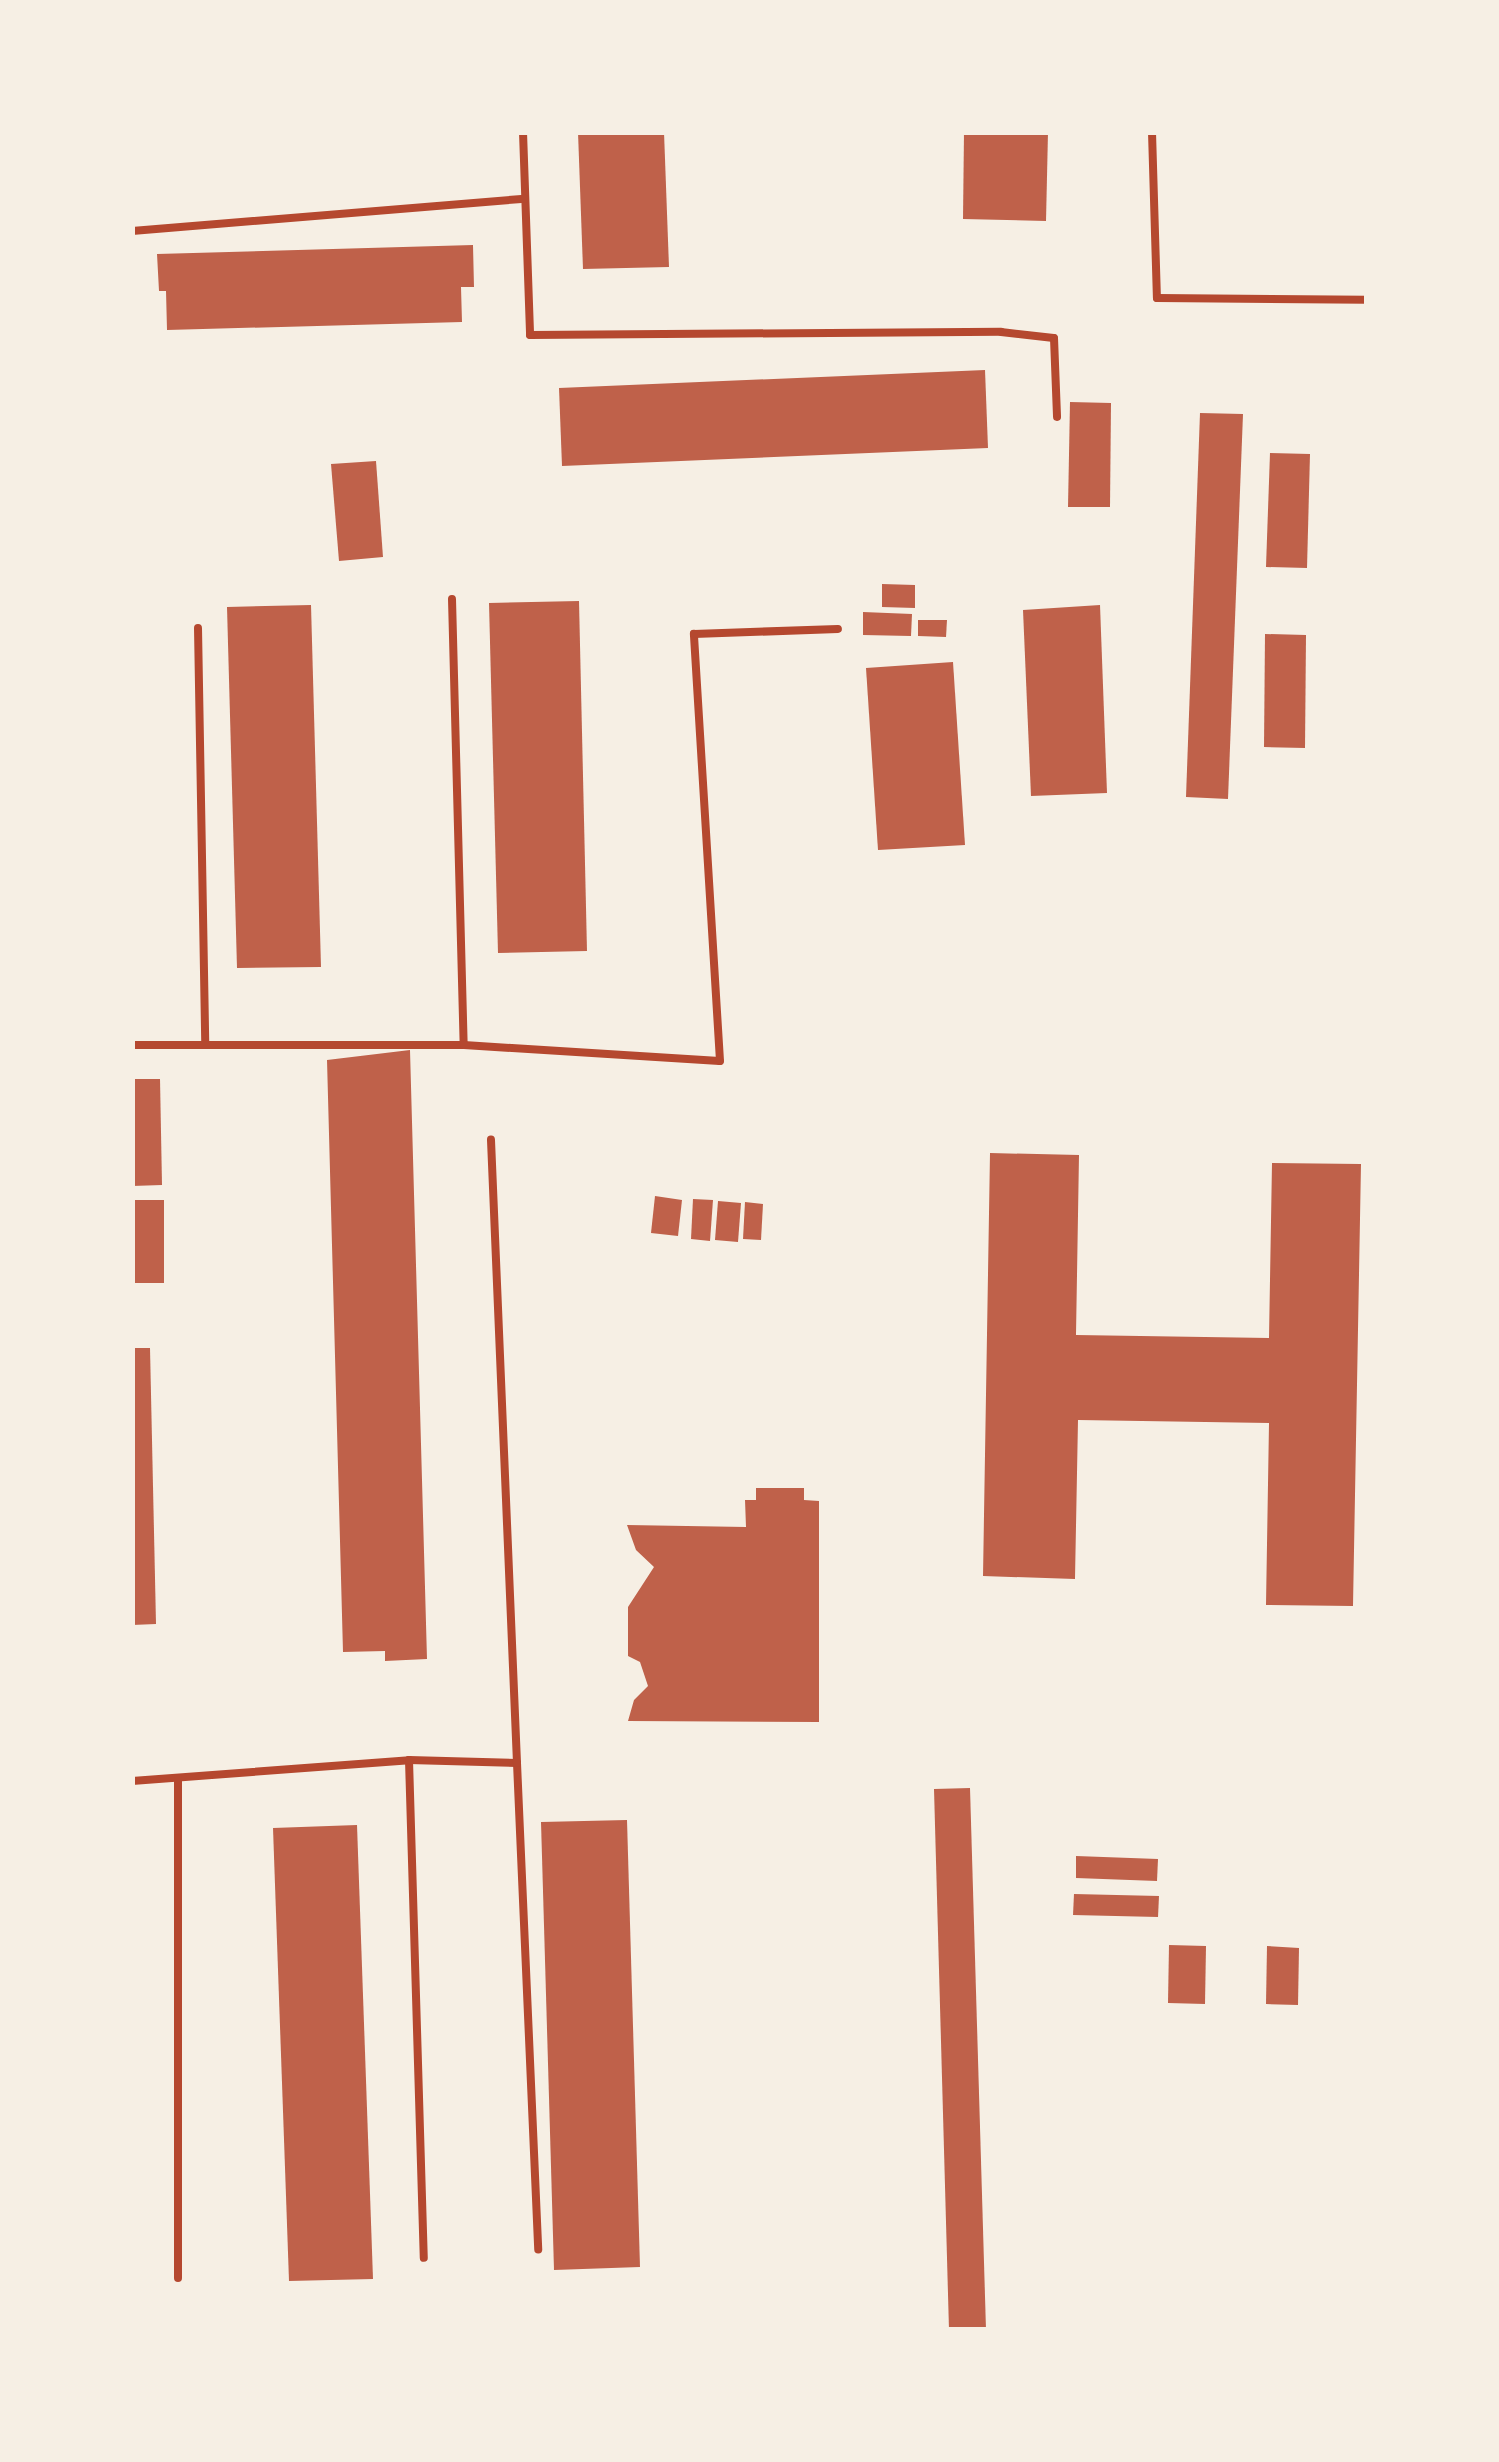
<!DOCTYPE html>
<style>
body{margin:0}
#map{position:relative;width:1499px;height:2462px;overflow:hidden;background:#f6efe4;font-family:Barlow,sans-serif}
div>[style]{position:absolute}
.building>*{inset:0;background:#bf614a}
.service>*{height:8px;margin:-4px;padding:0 4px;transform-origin:4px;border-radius:4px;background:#b5482f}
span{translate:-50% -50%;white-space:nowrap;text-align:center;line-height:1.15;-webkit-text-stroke:9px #f6efe4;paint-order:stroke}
.frame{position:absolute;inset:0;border:135px solid #f6efe4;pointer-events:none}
</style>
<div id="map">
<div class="building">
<div style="clip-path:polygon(578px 132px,664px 132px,669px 267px,583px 269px)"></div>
<div style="clip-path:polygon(964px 132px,1048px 132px,1046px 221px,963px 219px)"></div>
<div style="clip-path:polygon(473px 245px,474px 287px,461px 287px,462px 322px,167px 330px,166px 291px,159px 291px,157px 254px)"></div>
<div style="clip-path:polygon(985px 370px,988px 448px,562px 466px,559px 388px)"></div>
<div style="clip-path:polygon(1070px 402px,1111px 403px,1110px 507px,1068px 507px)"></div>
<div style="clip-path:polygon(1200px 413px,1243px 414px,1228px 799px,1186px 797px)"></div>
<div style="clip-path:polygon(1270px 453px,1310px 454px,1307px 568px,1266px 567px)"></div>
<div style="clip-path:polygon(376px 461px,383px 557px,339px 561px,331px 464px)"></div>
<div style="clip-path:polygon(882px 584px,915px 585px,915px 608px,882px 607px)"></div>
<div style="clip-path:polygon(579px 601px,587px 951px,498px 953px,489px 603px)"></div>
<div style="clip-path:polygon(311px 605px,321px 967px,237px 968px,227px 607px)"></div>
<div style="clip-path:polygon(1100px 605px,1107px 793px,1031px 796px,1023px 610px)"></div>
<div style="clip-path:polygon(863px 612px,912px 614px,911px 636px,863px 635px)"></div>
<div style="clip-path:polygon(918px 620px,947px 620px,946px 637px,918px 636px)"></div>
<div style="clip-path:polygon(1265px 634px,1306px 635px,1305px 748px,1264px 747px)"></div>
<div style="clip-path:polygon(953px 662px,965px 845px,878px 850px,866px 668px)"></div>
<div style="clip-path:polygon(410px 1050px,427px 1659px,385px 1661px,385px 1651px,343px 1652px,327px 1060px)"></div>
<div style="clip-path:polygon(132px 1079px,160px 1079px,162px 1185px,132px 1186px)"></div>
<div style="clip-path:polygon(990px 1153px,1079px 1155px,1076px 1335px,1269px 1338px,1272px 1163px,1361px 1164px,1353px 1606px,1266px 1605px,1269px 1423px,1078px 1420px,1075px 1579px,983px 1576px)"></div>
<div style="clip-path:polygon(655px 1196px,682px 1200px,678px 1236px,651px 1233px)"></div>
<div style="clip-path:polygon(693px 1199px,713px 1200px,710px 1241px,691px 1239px)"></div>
<div style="clip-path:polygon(132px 1200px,164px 1200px,164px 1283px,132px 1283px)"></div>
<div style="clip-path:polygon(718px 1201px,741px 1203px,738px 1242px,715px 1240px)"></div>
<div style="clip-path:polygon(745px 1202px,763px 1204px,761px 1240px,743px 1239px)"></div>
<div style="clip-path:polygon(132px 1348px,150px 1348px,156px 1624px,132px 1625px)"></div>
<div style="clip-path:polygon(756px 1488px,804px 1488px,804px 1500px,819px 1501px,819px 1722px,628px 1721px,634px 1700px,648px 1686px,640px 1662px,628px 1656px,628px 1607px,654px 1567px,636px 1550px,627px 1525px,746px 1527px,745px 1500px,756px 1500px)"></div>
<div style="clip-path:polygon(970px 1788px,986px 2330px,949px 2330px,934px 1789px)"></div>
<div style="clip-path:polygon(627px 1820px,640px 2267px,554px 2270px,541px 1822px)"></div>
<div style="clip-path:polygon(357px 1825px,373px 2279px,289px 2281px,273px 1828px)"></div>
<div style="clip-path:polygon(1076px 1856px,1158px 1859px,1157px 1881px,1076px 1878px)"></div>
<div style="clip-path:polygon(1074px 1894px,1159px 1896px,1158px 1917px,1073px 1915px)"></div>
<div style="clip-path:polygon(1169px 1945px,1206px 1946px,1205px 2004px,1168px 2003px)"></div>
<div style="clip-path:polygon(1267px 1946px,1299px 1948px,1298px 2005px,1266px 2004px)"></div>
</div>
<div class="service">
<div style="left:523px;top:132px;width:203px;rotate:88deg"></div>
<div style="left:530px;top:335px;width:471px;rotate:-0.4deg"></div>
<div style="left:1001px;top:332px;width:53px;rotate:6.5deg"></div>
<div style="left:1054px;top:338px;width:79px;rotate:87.8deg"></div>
<div style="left:1152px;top:132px;width:166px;rotate:88.3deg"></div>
<div style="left:1157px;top:298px;width:209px;rotate:0.5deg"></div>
<div style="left:132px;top:231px;width:394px;rotate:-4.7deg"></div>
<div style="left:452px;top:599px;width:446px;rotate:88.5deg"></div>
<div style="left:198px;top:628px;width:417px;rotate:89deg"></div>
<div style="left:132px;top:1045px;width:332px"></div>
<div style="left:464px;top:1045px;width:256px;rotate:3.6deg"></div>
<div style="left:720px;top:1061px;width:428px;rotate:-93.5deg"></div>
<div style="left:694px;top:634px;width:144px;rotate:-2deg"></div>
<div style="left:409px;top:1760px;width:498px;rotate:88.3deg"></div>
<div style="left:517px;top:1763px;width:487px;rotate:87.5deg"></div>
<div style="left:132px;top:1781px;width:278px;rotate:-4.3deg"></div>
<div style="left:409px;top:1760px;width:108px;rotate:1.6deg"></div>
<div style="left:517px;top:1763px;width:624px;rotate:-92.39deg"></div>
<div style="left:178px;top:2278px;width:500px;rotate:-90deg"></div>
</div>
<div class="frame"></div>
</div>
